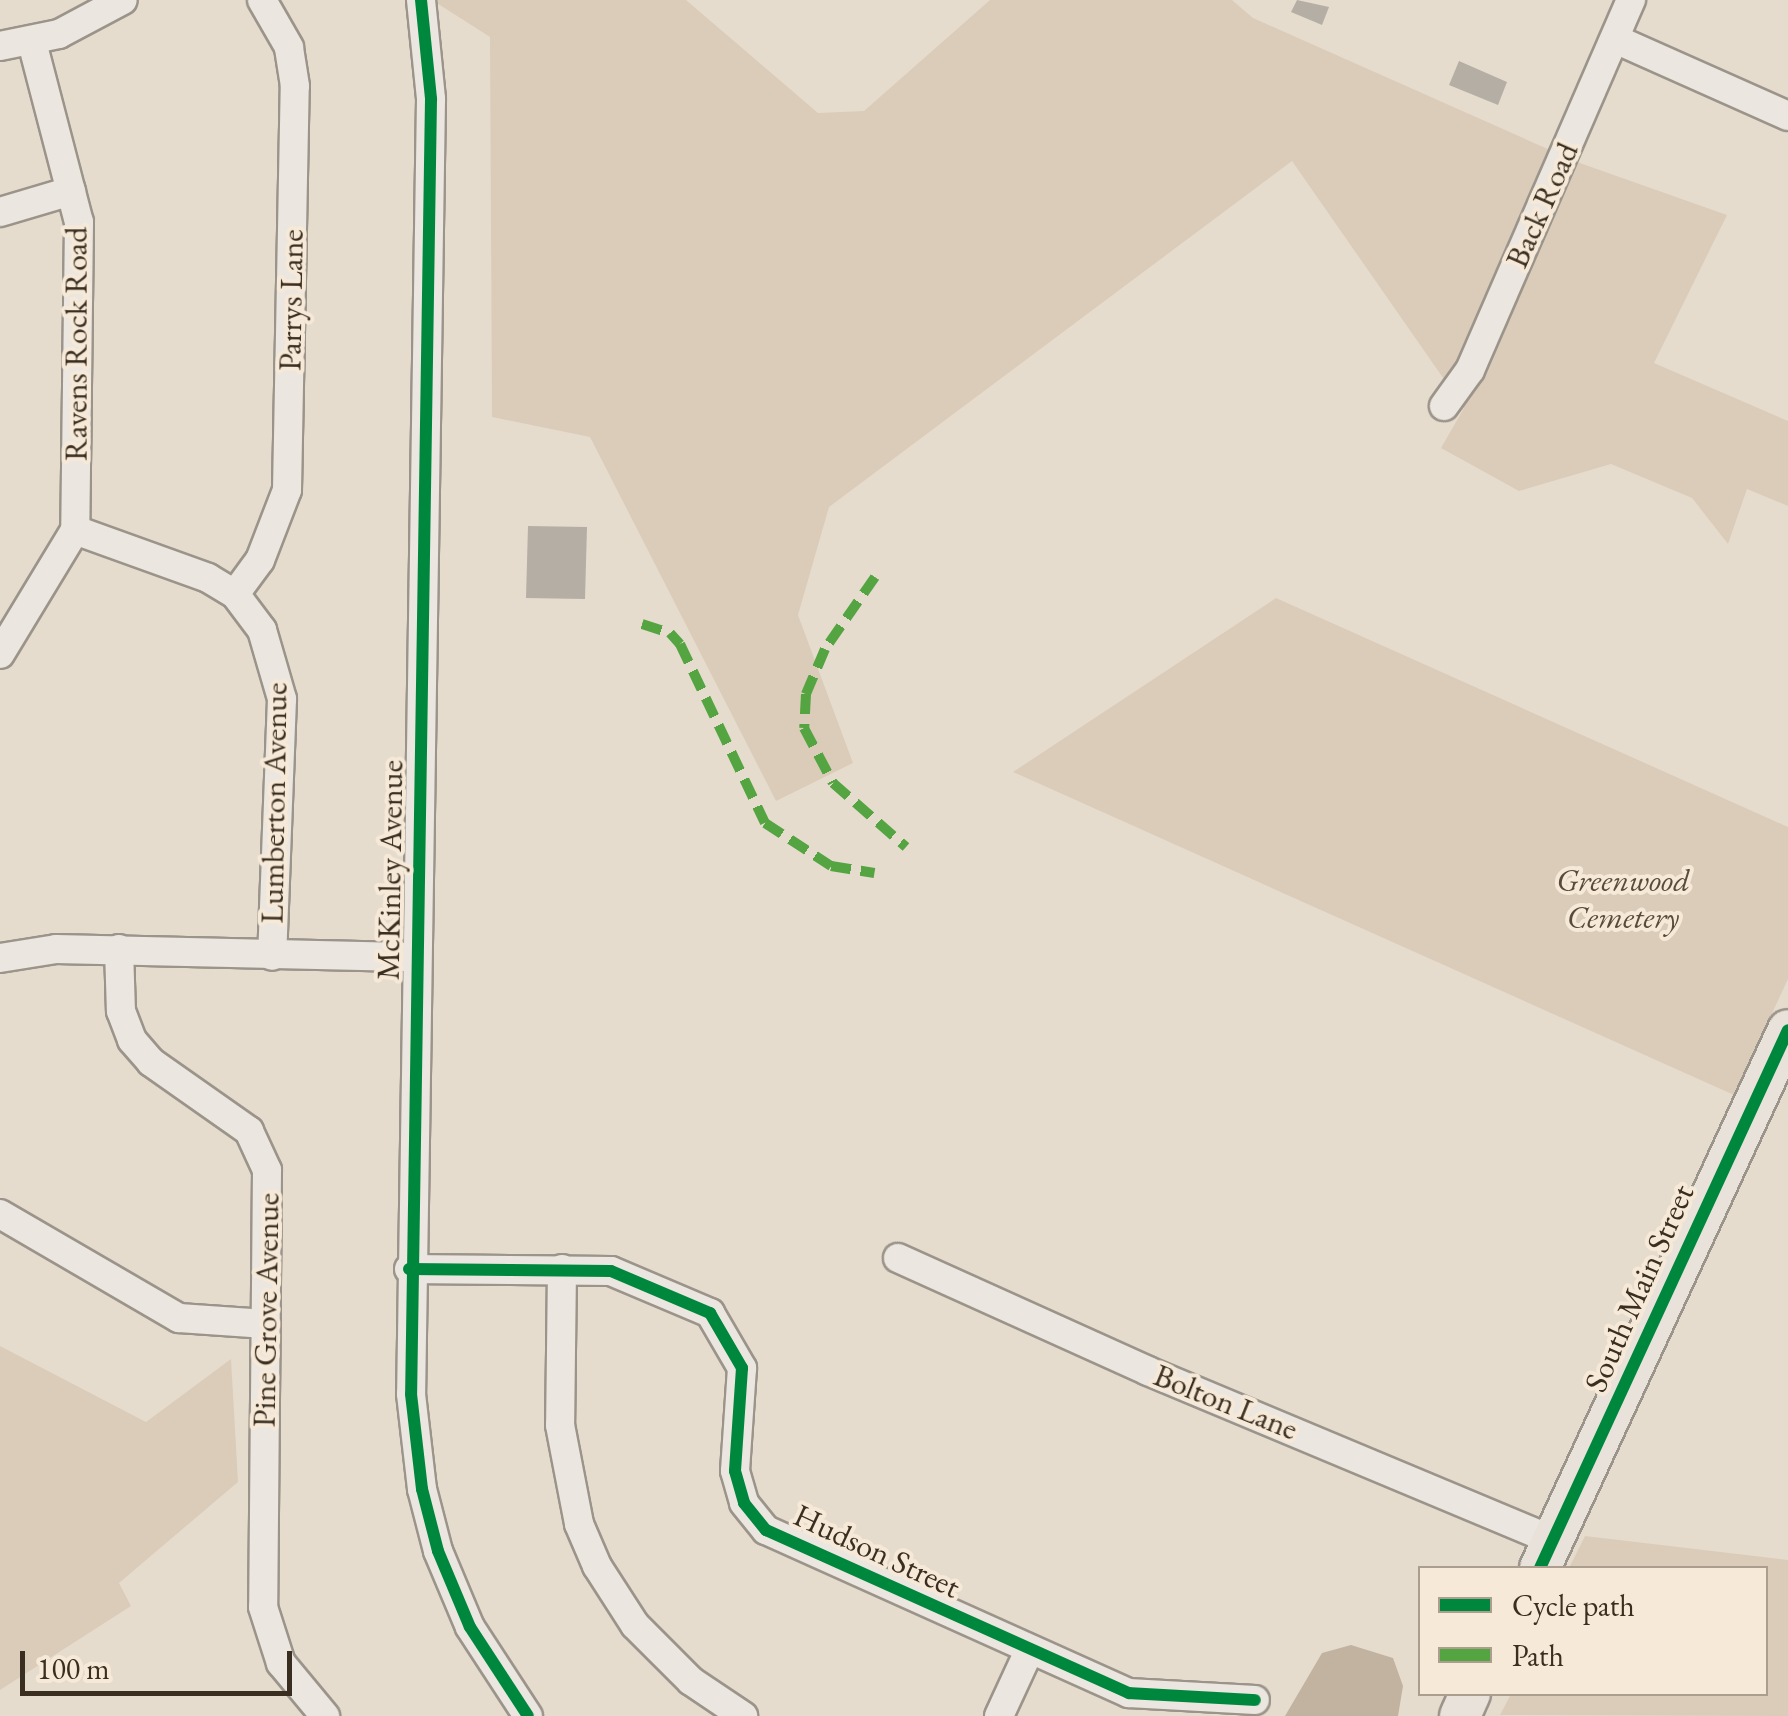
<!DOCTYPE html>
<style>
body{margin:0}
#map{position:relative;width:1788px;height:1716px;overflow:hidden;background:#e6dcce;font-family:"EB Garamond",serif}
div>[style]{position:absolute}
.green>*{inset:0;background:#dbccb9}
.water>*{inset:0;background:#c2b3a0}
.building>*{inset:0;background:#b5aea4}
.roads{filter:drop-shadow(2px 0 #9b948a) drop-shadow(-2px 0 #9b948a) drop-shadow(0 2px #9b948a) drop-shadow(0 -2px #9b948a)}
.minor>*{height:28px;margin:-14px;padding:0 14px;transform-origin:14px;border-radius:14px;background:#ebe6df}
.highway>*{height:40px;margin:-20px;padding:0 20px;transform-origin:20px;border-radius:20px;background:#e8e2da}
.quiet>*{height:10px;margin-top:-5px;transform-origin:0;background:repeating-linear-gradient(90deg,#54a441 0 20px,transparent 0 30px)}
.cycleway>*{height:12px;margin:-6px;padding:0 6px;transform-origin:6px;border-radius:6px;background:#00873e}
span{translate:-50% -50%;white-space:nowrap;text-align:center;line-height:1.15;-webkit-text-stroke:8px #f6e9d8;paint-order:stroke}
.street-label{font-size:32px;color:#3a2e20}
.park-label{font-size:32px;color:#584b3b;font-style:italic}
.legend{position:absolute;left:1418px;top:1566px;width:350px;height:130px;box-sizing:border-box;background:#f6e9d8;border:2px solid #ab9e8e;margin:0;padding:12px 18px;list-style:none;font-size:30px;color:#3a2e20}
.legend li{display:flex;align-items:center;gap:20px;height:50px}
.legend b{width:50px;border:2px solid #ab9e8e}
.scale{position:absolute;left:20px;top:1651px;width:272px;height:45px;box-sizing:border-box;border:5px solid #3a2e20;border-top:0;padding-left:12px;font-size:30px;line-height:35px;white-space:nowrap;color:#3a2e20;-webkit-text-stroke:8px #f6e9d8;paint-order:stroke}
</style>
<div id="map">
<div class="green">
<div style="clip-path:polygon(432px 0,686px 0,818px 113px,864px 111px,990px 0,1232px 0,1253px 18px,1577px 162px,1727px 215px,1654px 363px,1788px 421px,1788px 506px,1747px 489px,1728px 544px,1692px 498px,1611px 464px,1519px 491px,1441px 448px,1464px 408px,1292px 161px,829px 507px,798px 615px,853px 763px,776px 801px,590px 437px,492px 417px,490px 37px)"></div>
<div style="clip-path:polygon(1276px 598px,1788px 827px,1788px 979px,1734px 1095px,1013px 772px)"></div>
<div style="clip-path:polygon(0 1346px,146px 1422px,231px 1359px,238px 1482px,119px 1583px,131px 1606px,0 1690px)"></div>
<div style="clip-path:polygon(1585px 1536px,1788px 1560px,1788px 1716px,1500px 1715px,1511px 1694px,1766px 1694px,1766px 1568px,1569px 1568px)"></div>
</div>
<div class="water">
<div style="clip-path:polygon(1351px 1645px,1393px 1658px,1403px 1686px,1398px 1716px,1285px 1716px,1322px 1653px)"></div>
</div>
<div class="building">
<div style="clip-path:polygon(1297px 0,1329px 7px,1322px 25px,1291px 12px)"></div>
<div style="clip-path:polygon(1459px 61px,1507px 82px,1498px 105px,1449px 85px)"></div>
<div style="clip-path:polygon(528px 526px,587px 527px,585px 599px,526px 598px)"></div>
</div>
<div class="roads">
<div class="minor">
<div style="left:421px;top:0;width:100px;rotate:84.2deg"></div>
<div style="left:431px;top:99px;width:1295px;rotate:90.88deg"></div>
<div style="left:411px;top:1394px;width:96px;rotate:83.4deg"></div>
<div style="left:422px;top:1489px;width:64px;rotate:75.5deg"></div>
<div style="left:438px;top:1551px;width:82px;rotate:67.2deg"></div>
<div style="left:470px;top:1627px;width:106px;rotate:56.9deg"></div>
<div style="left:1615px;top:39px;width:189px;rotate:24deg"></div>
<div style="left:32px;top:42px;width:186px;rotate:75.4deg"></div>
<div style="left:79px;top:222px;width:308px;rotate:90.7deg"></div>
<div style="left:0;top:46px;width:60px;rotate:-11.5deg"></div>
<div style="left:59px;top:34px;width:72px;rotate:-28deg"></div>
<div style="left:0;top:212px;width:74px;rotate:-16.5deg"></div>
<div style="left:1444px;top:406px;width:44px;rotate:-54.2deg"></div>
<div style="left:1470px;top:370px;width:404px;rotate:-66.5deg"></div>
<div style="left:75px;top:530px;width:141px;rotate:19.8deg"></div>
<div style="left:208px;top:578px;width:31px;rotate:31deg"></div>
<div style="left:235px;top:594px;width:45px;rotate:53.1deg"></div>
<div style="left:262px;top:630px;width:72px;rotate:73.8deg"></div>
<div style="left:282px;top:699px;width:257px;rotate:92.2deg"></div>
<div style="left:235px;top:594px;width:42px;rotate:-53.7deg"></div>
<div style="left:260px;top:560px;width:75px;rotate:-68.9deg"></div>
<div style="left:287px;top:490px;width:404px;rotate:-88.9deg"></div>
<div style="left:295px;top:86px;width:39px;rotate:-99deg"></div>
<div style="left:289px;top:47px;width:54px;rotate:-119.9deg"></div>
<div style="left:0;top:654px;width:145px;rotate:-58.8deg"></div>
<div style="left:119px;top:949px;width:62px;rotate:88.2deg"></div>
<div style="left:121px;top:1011px;width:31px;rotate:69deg"></div>
<div style="left:132px;top:1040px;width:29px;rotate:49deg"></div>
<div style="left:151px;top:1062px;width:120px;rotate:35.1deg"></div>
<div style="left:249px;top:1131px;width:43px;rotate:65.2deg"></div>
<div style="left:267px;top:1170px;width:437px;rotate:90.5deg"></div>
<div style="left:263px;top:1607px;width:59px;rotate:72.2deg"></div>
<div style="left:281px;top:1663px;width:69px;rotate:50.3deg"></div>
<div style="left:0;top:958px;width:57px;rotate:-9.1deg"></div>
<div style="left:56px;top:949px;width:360px;rotate:1.3deg"></div>
<div style="left:0;top:1214px;width:207px;rotate:30.2deg"></div>
<div style="left:179px;top:1318px;width:87px;rotate:3.9deg"></div>
<div style="left:898px;top:1258px;width:274px;rotate:24.3deg"></div>
<div style="left:1148px;top:1371px;width:443px;rotate:22.7deg"></div>
<div style="left:409px;top:1269px;width:202px;rotate:0.6deg"></div>
<div style="left:611px;top:1271px;width:108px;rotate:23deg"></div>
<div style="left:710px;top:1313px;width:64px;rotate:59.8deg"></div>
<div style="left:742px;top:1368px;width:103px;rotate:93.9deg"></div>
<div style="left:735px;top:1471px;width:33px;rotate:74deg"></div>
<div style="left:744px;top:1503px;width:35px;rotate:51deg"></div>
<div style="left:766px;top:1530px;width:398px;rotate:24.2deg"></div>
<div style="left:1129px;top:1693px;width:126px;rotate:3.2deg"></div>
<div style="left:562px;top:1269px;width:156px;rotate:90.7deg"></div>
<div style="left:560px;top:1425px;width:101px;rotate:79.1deg"></div>
<div style="left:579px;top:1524px;width:46px;rotate:66.8deg"></div>
<div style="left:597px;top:1566px;width:70px;rotate:57.2deg"></div>
<div style="left:635px;top:1625px;width:79px;rotate:45deg"></div>
<div style="left:691px;top:1681px;width:63px;rotate:33.9deg"></div>
<div style="left:999px;top:1716px;width:72px;rotate:-65.2deg"></div>
</div>
<div class="highway">
<div style="left:1540px;top:1568px;width:592px;rotate:-65.25deg"></div>
<div style="left:1460px;top:1716px;width:24px;rotate:-66deg"></div>
</div>
</div>
<div class="quiet">
<div style="left:875px;top:577px;width:88px;rotate:124.8deg"></div>
<div style="left:825px;top:649px;width:49px;rotate:112.9deg"></div>
<div style="left:806px;top:694px;width:34px;rotate:93deg"></div>
<div style="left:804px;top:728px;width:62px;rotate:62.2deg"></div>
<div style="left:833px;top:783px;width:97px;rotate:41.2deg"></div>
<div style="left:642px;top:624px;width:29px;rotate:18deg"></div>
<div style="left:670px;top:633px;width:15px;rotate:48deg"></div>
<div style="left:680px;top:644px;width:198px;rotate:64.6deg"></div>
<div style="left:765px;top:823px;width:79px;rotate:33.1deg"></div>
<div style="left:831px;top:866px;width:44px;rotate:9.2deg"></div>
</div>
<div class="cycleway">
<div style="left:421px;top:0;width:100px;rotate:84.2deg"></div>
<div style="left:431px;top:99px;width:1295px;rotate:90.88deg"></div>
<div style="left:411px;top:1394px;width:96px;rotate:83.4deg"></div>
<div style="left:422px;top:1489px;width:64px;rotate:75.5deg"></div>
<div style="left:438px;top:1551px;width:82px;rotate:67.2deg"></div>
<div style="left:470px;top:1627px;width:106px;rotate:56.9deg"></div>
<div style="left:409px;top:1269px;width:202px;rotate:0.6deg"></div>
<div style="left:611px;top:1271px;width:108px;rotate:23deg"></div>
<div style="left:710px;top:1313px;width:64px;rotate:59.8deg"></div>
<div style="left:742px;top:1368px;width:103px;rotate:93.9deg"></div>
<div style="left:735px;top:1471px;width:33px;rotate:74deg"></div>
<div style="left:744px;top:1503px;width:35px;rotate:51deg"></div>
<div style="left:766px;top:1530px;width:398px;rotate:24.2deg"></div>
<div style="left:1129px;top:1693px;width:126px;rotate:3.2deg"></div>
<div style="left:1540px;top:1568px;width:592px;rotate:-65.25deg"></div>
</div>
<div class="street-label">
<span style="left:1542px;top:205px;rotate:-66deg">Back Road</span>
<span style="left:291px;top:300px;rotate:-89deg">Parrys Lane</span>
<span style="left:76px;top:344px;rotate:-90deg">Ravens Rock Road</span>
<span style="left:274px;top:803px;rotate:-89deg">Lumberton Avenue</span>
<span style="left:390px;top:870px;rotate:-89deg">McKinley Avenue</span>
<span style="left:1639px;top:1288px;rotate:-66deg">South Main Street</span>
<span style="left:266px;top:1310px;rotate:-89deg">Pine Grove Avenue</span>
<span style="left:1226px;top:1402px;rotate:22deg">Bolton Lane</span>
<span style="left:877px;top:1551px;rotate:25deg">Hudson Street</span>
</div>
<div class="park-label">
<span style="left:1623px;top:899px">Greenwood<br>Cemetery</span>
</div>
<ul class="legend">
<li><b style="height:12px;background:#00873e"></b>Cycle path</li>
<li><b style="height:12px;background:#54a441"></b>Path</li>
</ul>
<div class="scale">100 m</div>
</div>
